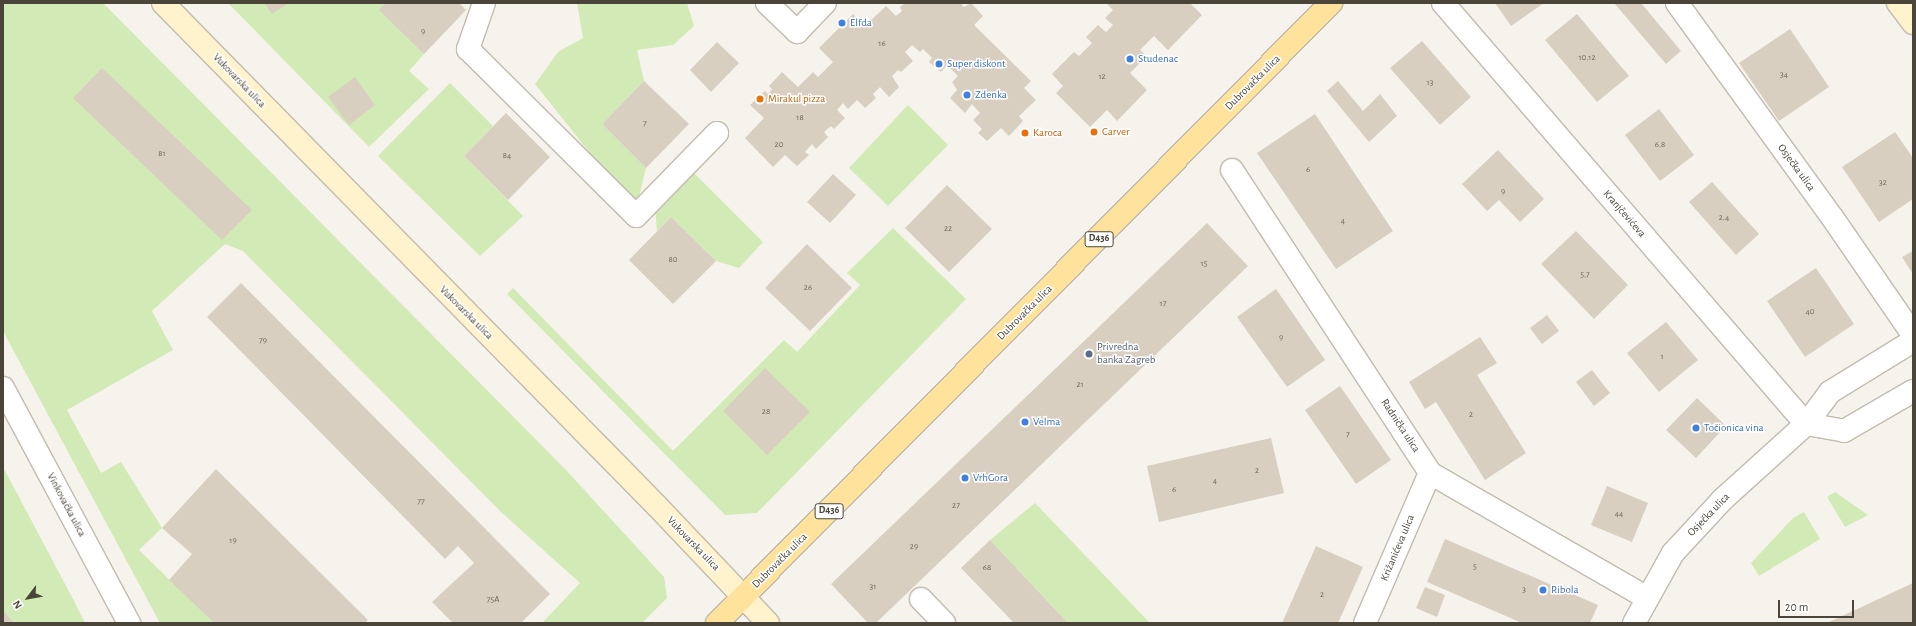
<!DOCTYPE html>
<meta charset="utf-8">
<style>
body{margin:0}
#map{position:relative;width:1916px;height:626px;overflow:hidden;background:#f6f3ec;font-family:"Alegreya Sans",sans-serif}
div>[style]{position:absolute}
.green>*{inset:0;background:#d2eab5}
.building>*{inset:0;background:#d8cfc1}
.roads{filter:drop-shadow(1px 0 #c2bbae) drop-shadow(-1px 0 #c2bbae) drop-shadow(0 1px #c2bbae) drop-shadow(0 -1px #c2bbae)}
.street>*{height:22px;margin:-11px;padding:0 11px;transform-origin:11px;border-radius:11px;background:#fff}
.secondary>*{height:22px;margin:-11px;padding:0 11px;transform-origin:11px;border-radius:11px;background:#fff3cd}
.primary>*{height:22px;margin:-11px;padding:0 11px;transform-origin:11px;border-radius:11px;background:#ffe39c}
.dots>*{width:11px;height:11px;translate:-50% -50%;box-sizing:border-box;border:2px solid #fff;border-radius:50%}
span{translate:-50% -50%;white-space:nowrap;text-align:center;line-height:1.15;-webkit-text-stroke:3px #fff;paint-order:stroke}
.number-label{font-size:9px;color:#6e675b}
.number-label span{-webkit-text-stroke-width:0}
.shield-label span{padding:1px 3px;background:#fff;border:1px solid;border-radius:3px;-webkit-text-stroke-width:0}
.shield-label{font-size:10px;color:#4b4439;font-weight:700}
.shop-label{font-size:11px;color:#366cbe}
.left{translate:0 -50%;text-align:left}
.street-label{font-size:11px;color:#4b4439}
.food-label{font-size:11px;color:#c56008}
.service-label{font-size:11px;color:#4e5e75}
.frame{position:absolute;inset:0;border:4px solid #4b4439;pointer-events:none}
.north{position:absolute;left:8px;top:578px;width:40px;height:40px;-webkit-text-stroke:3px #fff;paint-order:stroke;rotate:238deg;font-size:11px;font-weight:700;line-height:16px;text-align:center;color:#4b4439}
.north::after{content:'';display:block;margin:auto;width:14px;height:18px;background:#4b4439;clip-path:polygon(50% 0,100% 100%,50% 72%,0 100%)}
.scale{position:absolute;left:1778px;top:600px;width:76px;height:18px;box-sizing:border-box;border:2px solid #4b4439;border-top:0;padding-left:5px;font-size:12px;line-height:14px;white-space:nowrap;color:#4b4439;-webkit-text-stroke:3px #fff;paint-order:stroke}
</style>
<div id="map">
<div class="green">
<div style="clip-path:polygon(3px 3px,103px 3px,566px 470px,664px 577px,667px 598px,642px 623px,542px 623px,580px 583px,501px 512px,243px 251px,225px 244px,152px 311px,173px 350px,67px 410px,101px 473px,121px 462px,162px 528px,139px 550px,214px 623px,160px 623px,3px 331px)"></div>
<div style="clip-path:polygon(228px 3px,386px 3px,424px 54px,409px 71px,429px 89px,369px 147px)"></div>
<div style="clip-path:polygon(577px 3px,687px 3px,694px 26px,673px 45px,637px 50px,644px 81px,602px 124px,646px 168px,638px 201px,605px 172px,535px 84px,558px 52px,583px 38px)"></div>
<div style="clip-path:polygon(450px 83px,493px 126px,464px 156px,523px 216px,480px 256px,378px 156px)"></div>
<div style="clip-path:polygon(908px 105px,948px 145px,888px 206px,849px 168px)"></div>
<div style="clip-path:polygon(693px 172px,763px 242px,739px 268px,716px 261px,671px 217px,657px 231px,655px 207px)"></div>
<div style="clip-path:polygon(893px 228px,966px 299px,757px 513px,725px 515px,507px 294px,513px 288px,673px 451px,784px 340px,797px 352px,860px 285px,847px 273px)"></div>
<div style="clip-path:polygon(3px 467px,73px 599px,85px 623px,3px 623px)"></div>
<div style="clip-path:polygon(1835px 492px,1868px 515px,1845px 527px,1827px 497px)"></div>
<div style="clip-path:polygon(1035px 503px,1150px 623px,1068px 623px,990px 540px)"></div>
<div style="clip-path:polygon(1804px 512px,1820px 539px,1759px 576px,1751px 563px,1793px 518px)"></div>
</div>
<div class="building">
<div style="clip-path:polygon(264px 3px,289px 3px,272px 14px)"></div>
<div style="clip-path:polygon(386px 3px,459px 3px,466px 10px,424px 54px,379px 10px)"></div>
<div style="clip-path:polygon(905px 3px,960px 3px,964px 7px,971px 3px,983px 16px,974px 25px,1031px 81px,1024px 88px,1036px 100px,1019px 116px,1023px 121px,1009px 136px,1001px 128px,987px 141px,978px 133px,982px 129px,973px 120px,980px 113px,972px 104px,965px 113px,950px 98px,957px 90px,952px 82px,958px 76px,947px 65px,941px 72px,929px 62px,932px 58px,923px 49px,920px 52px,912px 45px,905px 52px,913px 61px,901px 72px,898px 70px,892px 76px,899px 87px,889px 97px,880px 87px,873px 94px,876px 98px,865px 108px,857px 100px,848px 109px,843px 103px,837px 110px,845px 118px,834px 129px,831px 126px,824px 132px,828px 137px,816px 149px,812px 144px,805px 152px,809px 155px,797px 166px,785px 155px,773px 167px,745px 138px,764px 118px,750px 105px,765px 91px,768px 94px,772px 89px,769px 86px,782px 72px,798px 87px,813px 72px,818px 77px,833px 62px,819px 48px,853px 14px,864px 27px,886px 6px,896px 16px,902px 11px,900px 7px)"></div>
<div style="clip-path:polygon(1106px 3px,1190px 3px,1202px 15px,1168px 50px,1154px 36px,1140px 50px,1147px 56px,1130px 73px,1147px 90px,1117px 121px,1107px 110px,1090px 127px,1056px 93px,1063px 86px,1052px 74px,1074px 52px,1079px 56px,1092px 43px,1086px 37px,1098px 25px,1106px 32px,1113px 25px,1105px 18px,1113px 10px)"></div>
<div style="clip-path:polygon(1495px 3px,1544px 3px,1511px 26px)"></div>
<div style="clip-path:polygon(1614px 3px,1641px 3px,1681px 51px,1666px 64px)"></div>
<div style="clip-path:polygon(1577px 14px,1629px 76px,1597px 102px,1545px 40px)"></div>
<div style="clip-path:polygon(1790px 29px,1829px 87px,1779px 121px,1739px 63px)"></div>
<div style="clip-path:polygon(1422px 41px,1471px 97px,1440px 125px,1390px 68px)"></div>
<div style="clip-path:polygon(717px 42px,739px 63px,711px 92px,690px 70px)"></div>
<div style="clip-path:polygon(102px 68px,252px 210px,222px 240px,73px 98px)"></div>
<div style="clip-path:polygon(355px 77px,375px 105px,349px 125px,328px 97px)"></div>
<div style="clip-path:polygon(644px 81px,689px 124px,646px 168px,602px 124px)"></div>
<div style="clip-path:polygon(1338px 81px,1363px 111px,1380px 94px,1397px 116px,1369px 142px,1327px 91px)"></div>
<div style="clip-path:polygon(1659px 109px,1694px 155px,1660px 181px,1625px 135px)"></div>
<div style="clip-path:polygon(506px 113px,550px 157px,508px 200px,464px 156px)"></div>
<div style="clip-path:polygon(1315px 114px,1393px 231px,1336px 269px,1257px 153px)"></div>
<div style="clip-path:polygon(1895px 132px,1913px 158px,1913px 199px,1879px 222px,1842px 167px)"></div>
<div style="clip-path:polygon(1498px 150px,1544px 199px,1520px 222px,1499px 200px,1487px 211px,1462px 184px)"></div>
<div style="clip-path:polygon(833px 174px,856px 195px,830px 223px,807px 202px)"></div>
<div style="clip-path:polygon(1712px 182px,1759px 234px,1736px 255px,1689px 202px)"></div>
<div style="clip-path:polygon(947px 185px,992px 229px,949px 272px,905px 228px)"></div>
<div style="clip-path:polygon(671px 217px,716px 261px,673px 304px,629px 260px)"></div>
<div style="clip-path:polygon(1207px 223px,1248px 266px,876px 623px,868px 623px,831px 584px)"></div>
<div style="clip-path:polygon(1576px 231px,1628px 285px,1594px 319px,1541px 264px)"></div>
<div style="clip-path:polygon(807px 244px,852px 288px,810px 331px,765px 288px)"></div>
<div style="clip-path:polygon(1913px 251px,1913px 274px,1902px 257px)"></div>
<div style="clip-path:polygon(1816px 268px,1854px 324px,1805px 357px,1767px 301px)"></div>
<div style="clip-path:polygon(241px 283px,550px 594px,521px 623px,453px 623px,432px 602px,474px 563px,458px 546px,445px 559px,207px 317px)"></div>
<div style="clip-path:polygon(1276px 289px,1325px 360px,1287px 387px,1237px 317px)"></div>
<div style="clip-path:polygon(1547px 315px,1559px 331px,1542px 344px,1530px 328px)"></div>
<div style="clip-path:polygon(1666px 322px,1698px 360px,1659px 392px,1627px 353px)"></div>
<div style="clip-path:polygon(1480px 337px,1497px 363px,1477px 375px,1526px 453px,1485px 480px,1436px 402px,1425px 409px,1409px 382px)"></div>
<div style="clip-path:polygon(765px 368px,810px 412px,767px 455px,723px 411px)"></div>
<div style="clip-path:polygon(1592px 370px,1610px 393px,1594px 406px,1576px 382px)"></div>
<div style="clip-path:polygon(1340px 386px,1391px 460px,1356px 484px,1305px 410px)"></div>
<div style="clip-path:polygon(1697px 398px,1726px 426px,1696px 458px,1666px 430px)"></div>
<div style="clip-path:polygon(1271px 438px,1284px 493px,1159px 522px,1147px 466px)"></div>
<div style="clip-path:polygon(216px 469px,368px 620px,365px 623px,214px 623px,169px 580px,192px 554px,162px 528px)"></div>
<div style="clip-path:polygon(1607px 486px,1648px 503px,1632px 542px,1591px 525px)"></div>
<div style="clip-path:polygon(1445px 539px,1598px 605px,1590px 623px,1522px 623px,1427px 582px)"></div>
<div style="clip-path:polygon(990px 540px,1068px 623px,1014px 623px,961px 568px)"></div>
<div style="clip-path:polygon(1316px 546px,1363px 567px,1338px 623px,1282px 623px)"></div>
<div style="clip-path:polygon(1913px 583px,1913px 623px,1827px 623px)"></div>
<div style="clip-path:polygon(1425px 587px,1445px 595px,1437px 617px,1416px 608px)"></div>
<div style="clip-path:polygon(3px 611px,14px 623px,3px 623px)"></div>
</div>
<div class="roads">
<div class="street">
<div style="left:484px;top:3px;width:49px;rotate:109.2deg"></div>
<div style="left:468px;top:49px;width:237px;rotate:44.8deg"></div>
<div style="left:636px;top:216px;width:116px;rotate:-45.7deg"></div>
<div style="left:767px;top:3px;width:42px;rotate:44deg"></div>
<div style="left:797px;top:32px;width:40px;rotate:-46deg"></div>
<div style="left:1443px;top:3px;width:556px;rotate:49.23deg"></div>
<div style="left:1677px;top:3px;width:264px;rotate:54.1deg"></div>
<div style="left:1832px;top:217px;width:143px;rotate:55.5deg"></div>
<div style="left:1232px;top:170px;width:362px;rotate:56.8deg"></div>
<div style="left:1430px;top:473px;width:250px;rotate:29.9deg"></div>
<div style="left:3px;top:388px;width:267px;rotate:61.8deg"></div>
<div style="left:1806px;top:424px;width:39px;rotate:10deg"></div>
<div style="left:1844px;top:431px;width:80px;rotate:-30.1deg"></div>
<div style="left:921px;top:599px;width:33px;rotate:46deg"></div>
<div style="left:1365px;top:623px;width:163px;rotate:-66.6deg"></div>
<div style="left:1634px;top:623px;width:80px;rotate:-60.9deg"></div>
<div style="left:1673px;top:553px;width:72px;rotate:-47.2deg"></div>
<div style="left:1722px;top:500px;width:113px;rotate:-42.1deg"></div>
<div style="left:1806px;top:424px;width:40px;rotate:-53deg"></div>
<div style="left:1830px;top:392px;width:97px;rotate:-31.6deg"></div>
</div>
<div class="secondary">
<div style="left:163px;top:3px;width:705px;rotate:45.52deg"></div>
<div style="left:657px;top:506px;width:161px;rotate:46.5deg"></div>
<div style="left:1898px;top:3px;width:25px;rotate:53deg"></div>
</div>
<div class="primary">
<div style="left:717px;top:623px;width:873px;rotate:-45.28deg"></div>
</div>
</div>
<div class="dots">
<div style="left:842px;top:23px;background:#3f7fe0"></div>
<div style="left:1130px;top:59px;background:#3f7fe0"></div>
<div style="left:939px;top:64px;background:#3f7fe0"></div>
<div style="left:967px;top:95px;background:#3f7fe0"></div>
<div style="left:760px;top:99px;background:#e8710a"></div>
<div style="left:1094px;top:132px;background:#e8710a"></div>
<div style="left:1025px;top:133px;background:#e8710a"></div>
<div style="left:1089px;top:354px;background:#5c6f8a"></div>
<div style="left:1025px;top:422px;background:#3f7fe0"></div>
<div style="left:1696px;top:428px;background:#3f7fe0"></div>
<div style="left:965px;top:478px;background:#3f7fe0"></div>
<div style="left:1543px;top:590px;background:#3f7fe0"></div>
</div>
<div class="number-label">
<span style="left:423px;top:32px">9</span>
<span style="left:882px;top:44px">16</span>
<span style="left:1587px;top:58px">10,12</span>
<span style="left:1784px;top:75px">34</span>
<span style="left:1102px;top:77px">12</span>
<span style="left:1430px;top:83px">13</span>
<span style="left:800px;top:118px">18</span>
<span style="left:645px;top:124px">7</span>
<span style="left:779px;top:145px">20</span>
<span style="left:1660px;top:145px">6,8</span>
<span style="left:162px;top:154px">81</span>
<span style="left:507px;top:156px">84</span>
<span style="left:1308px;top:170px">6</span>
<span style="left:1883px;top:183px">32</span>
<span style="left:1503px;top:192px">9</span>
<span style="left:1724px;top:218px">2,4</span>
<span style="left:1343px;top:221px">4</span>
<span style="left:948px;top:229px">22</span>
<span style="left:673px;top:260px">80</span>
<span style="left:1204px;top:264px">15</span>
<span style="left:1585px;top:275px">5,7</span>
<span style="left:808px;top:288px">26</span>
<span style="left:1163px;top:304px">17</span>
<span style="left:1810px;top:312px">40</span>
<span style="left:1281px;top:338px">9</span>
<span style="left:263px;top:341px">79</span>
<span style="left:1662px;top:357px">1</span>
<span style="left:1080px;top:385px">21</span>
<span style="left:766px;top:412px">28</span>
<span style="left:1471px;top:415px">2</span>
<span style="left:1348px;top:435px">7</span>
<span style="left:1257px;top:471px">2</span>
<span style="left:1215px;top:481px">4</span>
<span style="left:1174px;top:490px">6</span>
<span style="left:421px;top:502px">77</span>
<span style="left:956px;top:506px">27</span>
<span style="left:1619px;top:514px">44</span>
<span style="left:233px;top:541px">19</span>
<span style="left:914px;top:547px">29</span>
<span style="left:1475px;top:567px">5</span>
<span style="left:987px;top:568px">68</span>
<span style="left:873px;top:587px">31</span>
<span style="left:1524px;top:590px">3</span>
<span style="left:1322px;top:595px">2</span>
<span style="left:493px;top:600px">75A</span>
</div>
<div class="shield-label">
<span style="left:1099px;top:239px">D436</span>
<span style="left:829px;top:511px">D436</span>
</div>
<div class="shop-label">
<span class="left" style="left:850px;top:23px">Elfda</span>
<span class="left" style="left:1138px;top:59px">Studenac</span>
<span class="left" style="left:947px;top:64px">Super diskont</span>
<span class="left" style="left:975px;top:95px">Zdenka</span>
<span class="left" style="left:1033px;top:422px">Velma</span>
<span class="left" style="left:1704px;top:428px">Točionica vina</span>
<span class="left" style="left:973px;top:478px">VrhGora</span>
<span class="left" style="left:1551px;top:590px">Ribola</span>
</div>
<div class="street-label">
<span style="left:239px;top:81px;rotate:46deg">Vukovarska ulica</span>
<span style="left:1253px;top:83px;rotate:-45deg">Dubrovačka ulica</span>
<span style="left:1796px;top:168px;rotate:54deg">Osječka ulica</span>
<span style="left:1624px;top:214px;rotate:49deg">Kranjčevićeva</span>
<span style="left:466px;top:313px;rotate:45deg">Vukovarska ulica</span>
<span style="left:1025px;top:313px;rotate:-45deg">Dubrovačka ulica</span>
<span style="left:1400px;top:426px;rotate:57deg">Radnička ulica</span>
<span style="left:66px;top:505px;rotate:62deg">Vinkovačka ulica</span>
<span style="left:1709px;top:515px;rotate:-46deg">Osječka ulica</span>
<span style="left:693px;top:544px;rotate:46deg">Vukovarska ulica</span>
<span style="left:1398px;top:548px;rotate:-67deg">Križanićeva ulica</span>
<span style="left:780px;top:561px;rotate:-45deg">Dubrovačka ulica</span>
</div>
<div class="food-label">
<span class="left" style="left:768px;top:99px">Mirakul pizza</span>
<span class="left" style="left:1102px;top:132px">Carver</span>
<span class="left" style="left:1033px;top:133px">Karoca</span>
</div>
<div class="service-label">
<span class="left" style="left:1097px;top:354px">Privredna<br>banka Zagreb</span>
</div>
<div class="frame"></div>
<div class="north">N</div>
<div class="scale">20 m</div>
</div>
